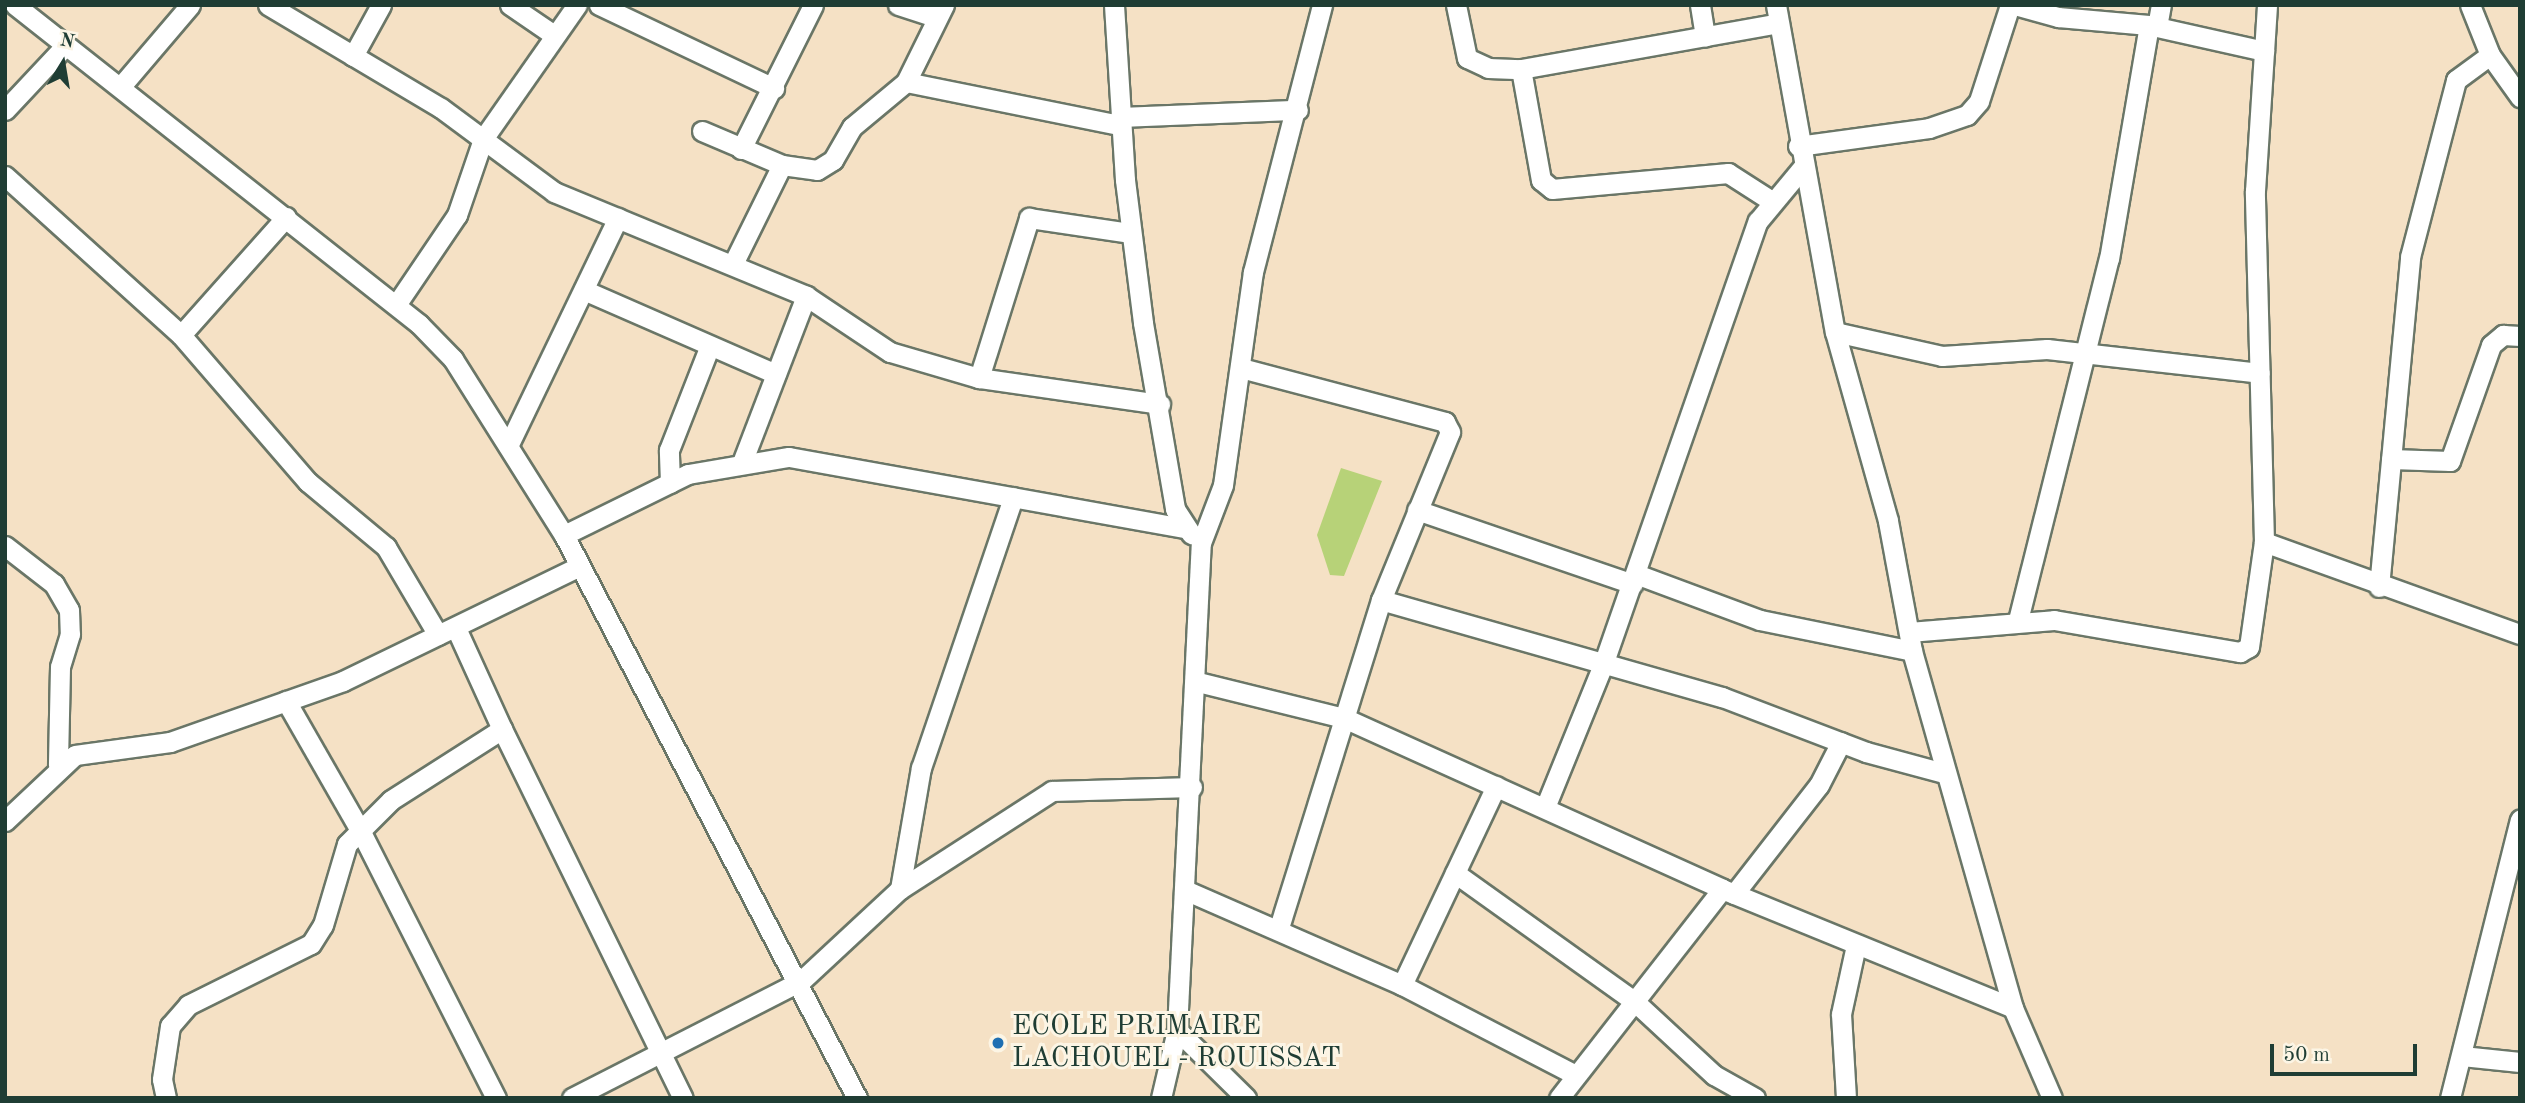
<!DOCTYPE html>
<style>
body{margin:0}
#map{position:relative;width:2525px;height:1103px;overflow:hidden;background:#f5e1c5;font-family:"Old Standard TT",serif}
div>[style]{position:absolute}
.green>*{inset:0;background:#b7d278}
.roads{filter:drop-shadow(2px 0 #6a7667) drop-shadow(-2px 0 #6a7667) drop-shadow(0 2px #6a7667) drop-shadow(0 -2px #6a7667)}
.minor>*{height:19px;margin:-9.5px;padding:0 9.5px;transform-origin:9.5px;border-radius:9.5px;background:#fff}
.dots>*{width:19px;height:19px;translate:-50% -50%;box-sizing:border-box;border:4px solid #fcf5e5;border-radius:50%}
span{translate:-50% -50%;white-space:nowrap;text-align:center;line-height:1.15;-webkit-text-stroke:6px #fcf5e5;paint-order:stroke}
.poi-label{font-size:28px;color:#1f3d34}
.left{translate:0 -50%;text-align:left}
.frame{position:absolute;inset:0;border:7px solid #1f3d34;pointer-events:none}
.north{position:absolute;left:28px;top:28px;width:70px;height:70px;-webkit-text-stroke:5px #fcf5e5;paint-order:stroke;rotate:11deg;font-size:19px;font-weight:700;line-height:28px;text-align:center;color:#1f3d34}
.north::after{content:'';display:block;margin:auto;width:24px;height:32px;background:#1f3d34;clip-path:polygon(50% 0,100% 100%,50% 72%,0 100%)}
.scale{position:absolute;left:2270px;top:1044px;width:147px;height:32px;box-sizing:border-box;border:4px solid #1f3d34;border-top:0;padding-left:9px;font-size:21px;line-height:24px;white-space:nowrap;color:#1f3d34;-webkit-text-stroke:5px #fcf5e5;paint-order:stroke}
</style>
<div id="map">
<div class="green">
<div style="clip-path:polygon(1341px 468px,1382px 481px,1344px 576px,1330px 575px,1317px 535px)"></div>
</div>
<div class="roads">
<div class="minor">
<div style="left:15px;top:5px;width:515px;rotate:38.29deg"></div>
<div style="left:419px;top:324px;width:49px;rotate:45.8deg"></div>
<div style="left:453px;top:359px;width:208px;rotate:57.8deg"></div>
<div style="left:564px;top:535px;width:635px;rotate:62.51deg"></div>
<div style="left:268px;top:5px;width:201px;rotate:30.8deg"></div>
<div style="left:441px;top:108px;width:141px;rotate:36.6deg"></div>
<div style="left:554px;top:192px;width:273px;rotate:22.4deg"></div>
<div style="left:806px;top:296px;width:101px;rotate:33.7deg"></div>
<div style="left:890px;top:352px;width:93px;rotate:16.3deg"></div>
<div style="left:979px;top:378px;width:183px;rotate:8.2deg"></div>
<div style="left:510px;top:5px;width:53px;rotate:34.3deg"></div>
<div style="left:599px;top:5px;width:194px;rotate:25.4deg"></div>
<div style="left:898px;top:5px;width:40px;rotate:18deg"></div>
<div style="left:1114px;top:5px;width:175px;rotate:86.4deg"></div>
<div style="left:1125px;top:180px;width:144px;rotate:82.8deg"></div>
<div style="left:1143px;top:323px;width:189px;rotate:80.2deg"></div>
<div style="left:1175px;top:509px;width:30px;rotate:57deg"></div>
<div style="left:1456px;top:5px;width:54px;rotate:78.3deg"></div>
<div style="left:1467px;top:58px;width:23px;rotate:25deg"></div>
<div style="left:1488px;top:68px;width:33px;rotate:2deg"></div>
<div style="left:1521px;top:69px;width:261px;rotate:-10.1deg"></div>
<div style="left:1700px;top:5px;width:32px;rotate:81deg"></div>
<div style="left:1776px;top:5px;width:332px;rotate:79.8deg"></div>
<div style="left:1835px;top:332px;width:196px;rotate:74.3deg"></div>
<div style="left:1888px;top:521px;width:132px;rotate:79.5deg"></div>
<div style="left:1912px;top:651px;width:371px;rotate:74.2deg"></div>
<div style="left:2013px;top:1008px;width:98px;rotate:66.6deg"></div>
<div style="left:2015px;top:5px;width:45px;rotate:15.6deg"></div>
<div style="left:2058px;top:17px;width:91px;rotate:5deg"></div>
<div style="left:2470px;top:5px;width:54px;rotate:68.2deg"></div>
<div style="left:2490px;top:55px;width:52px;rotate:54.5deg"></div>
<div style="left:2157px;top:27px;width:110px;rotate:12.6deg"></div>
<div style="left:353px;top:56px;width:58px;rotate:-61.2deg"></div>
<div style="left:1521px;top:69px;width:113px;rotate:79.8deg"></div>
<div style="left:1541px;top:180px;width:14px;rotate:39deg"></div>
<div style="left:1552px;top:189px;width:177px;rotate:-5.2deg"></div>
<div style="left:1728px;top:173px;width:50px;rotate:32.7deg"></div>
<div style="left:906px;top:82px;width:218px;rotate:11.4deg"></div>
<div style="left:122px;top:85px;width:105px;rotate:-49.6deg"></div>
<div style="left:5px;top:110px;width:88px;rotate:-46.8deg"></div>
<div style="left:1120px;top:117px;width:178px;rotate:-2.3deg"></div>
<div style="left:702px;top:131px;width:87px;rotate:23deg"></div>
<div style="left:1798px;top:146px;width:132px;rotate:-7.8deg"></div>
<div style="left:1929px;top:128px;width:40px;rotate:-18.9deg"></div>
<div style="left:1967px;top:115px;width:18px;rotate:-49deg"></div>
<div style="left:1979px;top:101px;width:101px;rotate:-72.1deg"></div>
<div style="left:741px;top:149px;width:161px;rotate:-63.4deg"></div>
<div style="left:5px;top:176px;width:237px;rotate:42.1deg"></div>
<div style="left:181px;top:335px;width:194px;rotate:49.2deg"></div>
<div style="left:308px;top:482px;width:102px;rotate:39.8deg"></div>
<div style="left:386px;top:547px;width:102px;rotate:59.4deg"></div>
<div style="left:733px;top:264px;width:110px;rotate:-63.7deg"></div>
<div style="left:782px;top:165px;width:35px;rotate:8deg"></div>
<div style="left:817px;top:170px;width:19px;rotate:-32deg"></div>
<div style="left:833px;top:160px;width:38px;rotate:-60deg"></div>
<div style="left:852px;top:127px;width:70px;rotate:-39.8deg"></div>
<div style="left:906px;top:82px;width:86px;rotate:-63.7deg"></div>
<div style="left:586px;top:291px;width:207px;rotate:23.6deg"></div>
<div style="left:396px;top:305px;width:109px;rotate:-55.9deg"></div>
<div style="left:457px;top:215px;width:80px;rotate:-71.1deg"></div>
<div style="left:483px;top:139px;width:164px;rotate:-55deg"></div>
<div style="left:1835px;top:332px;width:110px;rotate:12.6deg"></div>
<div style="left:1942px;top:356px;width:105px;rotate:-3.8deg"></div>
<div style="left:2047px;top:349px;width:214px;rotate:6.4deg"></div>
<div style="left:181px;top:335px;width:158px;rotate:-48.3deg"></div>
<div style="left:1241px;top:368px;width:211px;rotate:14.8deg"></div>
<div style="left:1445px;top:422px;width:11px;rotate:63deg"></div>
<div style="left:1450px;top:432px;width:182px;rotate:112.3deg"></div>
<div style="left:1381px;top:600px;width:343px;rotate:107.3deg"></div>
<div style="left:979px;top:378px;width:168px;rotate:-72.6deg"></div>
<div style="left:1029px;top:218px;width:102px;rotate:8.4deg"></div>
<div style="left:509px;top:444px;width:251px;rotate:-64.3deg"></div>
<div style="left:2391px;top:459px;width:59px;rotate:1.9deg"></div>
<div style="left:2450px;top:461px;width:123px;rotate:-70.5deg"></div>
<div style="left:2491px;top:345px;width:16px;rotate:-40deg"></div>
<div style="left:2503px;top:335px;width:17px;rotate:3deg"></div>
<div style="left:743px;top:460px;width:176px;rotate:-69deg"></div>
<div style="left:670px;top:483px;width:33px;rotate:-92deg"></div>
<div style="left:669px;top:450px;width:110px;rotate:-68.6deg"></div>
<div style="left:1417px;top:510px;width:228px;rotate:18.9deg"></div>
<div style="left:564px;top:535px;width:138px;rotate:-26.2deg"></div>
<div style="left:688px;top:474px;width:102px;rotate:-9.6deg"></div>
<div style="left:789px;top:457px;width:401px;rotate:10.2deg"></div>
<div style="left:2264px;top:542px;width:272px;rotate:19.8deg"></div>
<div style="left:5px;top:546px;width:62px;rotate:37.8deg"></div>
<div style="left:54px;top:584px;width:30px;rotate:60deg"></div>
<div style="left:69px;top:610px;width:24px;rotate:88deg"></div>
<div style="left:70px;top:634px;width:34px;rotate:107deg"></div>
<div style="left:60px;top:667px;width:98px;rotate:91.2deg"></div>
<div style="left:1636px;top:574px;width:132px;rotate:20.4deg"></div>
<div style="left:1760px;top:620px;width:155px;rotate:11.5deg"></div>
<div style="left:2379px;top:587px;width:331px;rotate:-84.6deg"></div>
<div style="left:2410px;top:257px;width:183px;rotate:-75.4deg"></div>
<div style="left:2456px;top:80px;width:42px;rotate:-36.3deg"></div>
<div style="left:1381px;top:600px;width:355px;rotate:15.9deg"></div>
<div style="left:1722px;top:697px;width:154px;rotate:20.9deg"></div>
<div style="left:1866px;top:752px;width:81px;rotate:15.1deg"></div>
<div style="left:2018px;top:620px;width:372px;rotate:-75.9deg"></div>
<div style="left:2109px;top:259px;width:237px;rotate:-80.3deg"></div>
<div style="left:2149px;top:25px;width:8px;rotate:14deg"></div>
<div style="left:2157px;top:27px;width:22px;rotate:-80deg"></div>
<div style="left:1909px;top:632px;width:145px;rotate:-4.7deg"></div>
<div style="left:2054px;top:620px;width:189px;rotate:9.8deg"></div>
<div style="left:2240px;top:652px;width:10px;rotate:-29deg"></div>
<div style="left:2249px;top:647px;width:106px;rotate:-81.9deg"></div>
<div style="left:2264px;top:542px;width:351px;rotate:-91.5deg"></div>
<div style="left:2255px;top:191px;width:186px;rotate:-86.3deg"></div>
<div style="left:1198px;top:682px;width:150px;rotate:13.9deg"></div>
<div style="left:1344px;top:718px;width:415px;rotate:24.3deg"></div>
<div style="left:1722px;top:889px;width:314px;rotate:22.2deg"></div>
<div style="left:286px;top:701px;width:149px;rotate:60.2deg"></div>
<div style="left:360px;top:830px;width:301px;rotate:63.1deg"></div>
<div style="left:502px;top:729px;width:411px;rotate:63.9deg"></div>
<div style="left:1546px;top:805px;width:154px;rotate:-67.9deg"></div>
<div style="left:1604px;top:662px;width:467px;rotate:-70.8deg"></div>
<div style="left:1758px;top:221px;width:69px;rotate:-50.3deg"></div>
<div style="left:5px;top:821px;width:96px;rotate:-43.3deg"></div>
<div style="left:75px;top:755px;width:96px;rotate:-7.8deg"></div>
<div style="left:170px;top:742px;width:183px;rotate:-19.4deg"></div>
<div style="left:343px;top:681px;width:263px;rotate:-25.9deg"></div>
<div style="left:1455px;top:873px;width:220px;rotate:35.6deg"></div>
<div style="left:1634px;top:1001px;width:109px;rotate:42.8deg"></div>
<div style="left:1714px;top:1075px;width:47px;rotate:29.3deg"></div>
<div style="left:900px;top:889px;width:123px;rotate:-80.2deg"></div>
<div style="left:921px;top:768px;width:286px;rotate:-71.2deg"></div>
<div style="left:1185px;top:890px;width:237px;rotate:23.6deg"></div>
<div style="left:1402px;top:985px;width:194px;rotate:27.4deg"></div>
<div style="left:1734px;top:894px;width:138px;rotate:-52.1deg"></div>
<div style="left:1819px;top:785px;width:48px;rotate:-62.9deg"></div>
<div style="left:1402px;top:985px;width:220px;rotate:-64.7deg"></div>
<div style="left:1177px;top:1030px;width:97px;rotate:44.6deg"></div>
<div style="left:2462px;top:1056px;width:58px;rotate:5.9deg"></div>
<div style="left:166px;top:1098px;width:19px;rotate:-102deg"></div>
<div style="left:162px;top:1079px;width:54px;rotate:-81.4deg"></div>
<div style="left:170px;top:1026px;width:28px;rotate:-49deg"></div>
<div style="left:188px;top:1005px;width:137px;rotate:-26.4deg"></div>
<div style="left:311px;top:944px;width:22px;rotate:-58deg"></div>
<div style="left:323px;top:925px;width:84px;rotate:-73.5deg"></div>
<div style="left:347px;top:844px;width:62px;rotate:-45deg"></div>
<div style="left:391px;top:800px;width:132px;rotate:-32.6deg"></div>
<div style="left:502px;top:729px;width:111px;rotate:-114.5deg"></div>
<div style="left:572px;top:1098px;width:257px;rotate:-27.1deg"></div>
<div style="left:801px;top:981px;width:135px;rotate:-42.9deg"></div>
<div style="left:900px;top:889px;width:181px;rotate:-32.8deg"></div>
<div style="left:1052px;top:791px;width:140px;rotate:-1.6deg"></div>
<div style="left:1161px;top:1098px;width:70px;rotate:-76.8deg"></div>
<div style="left:1177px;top:1030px;width:488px;rotate:-87.2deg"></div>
<div style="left:1201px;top:543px;width:62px;rotate:-69.2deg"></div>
<div style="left:1223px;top:485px;width:215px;rotate:-82deg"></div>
<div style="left:1253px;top:272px;width:276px;rotate:-75.5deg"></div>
<div style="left:1559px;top:1098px;width:265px;rotate:-52deg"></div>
<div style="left:1846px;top:1098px;width:84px;rotate:-93.4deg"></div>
<div style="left:1841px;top:1014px;width:71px;rotate:-77.7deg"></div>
<div style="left:2450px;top:1098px;width:287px;rotate:-75.9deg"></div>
</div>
</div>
<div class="dots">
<div style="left:998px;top:1043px;background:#1f6fb2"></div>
</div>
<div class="poi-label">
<span class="left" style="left:1012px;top:1043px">ECOLE PRIMAIRE<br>LACHOUEL - ROUISSAT</span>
</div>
<div class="frame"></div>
<div class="north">N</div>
<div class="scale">50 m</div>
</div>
